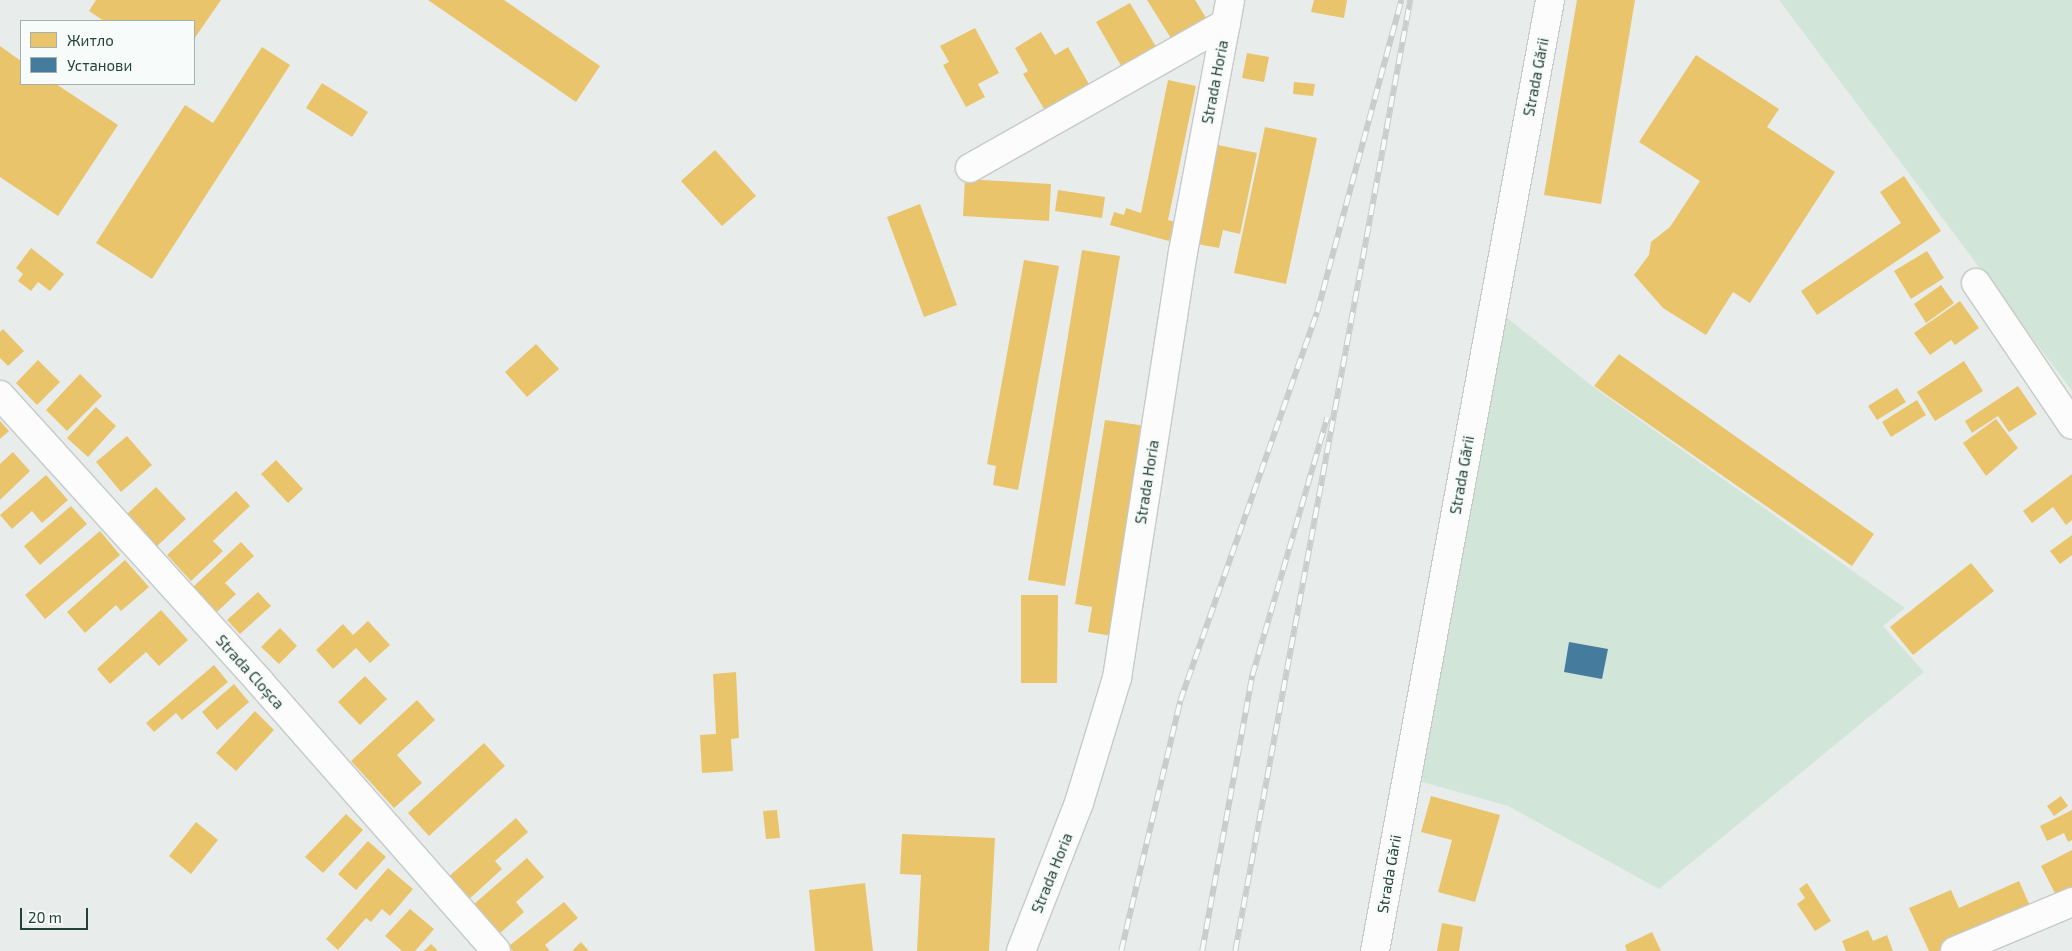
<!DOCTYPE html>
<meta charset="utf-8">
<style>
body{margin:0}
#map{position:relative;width:2072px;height:951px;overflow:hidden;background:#e8edeb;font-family:"Exo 2",sans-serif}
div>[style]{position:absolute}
.green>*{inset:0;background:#d1e6d8}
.homes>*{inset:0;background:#e9c46a}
.public>*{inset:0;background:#457b9d}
.roads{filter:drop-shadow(1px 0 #c5cac8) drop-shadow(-1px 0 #c5cac8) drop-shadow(0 1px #c5cac8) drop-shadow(0 -1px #c5cac8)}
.minor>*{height:28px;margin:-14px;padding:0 14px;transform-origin:14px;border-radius:14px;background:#fcfcfc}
.rail>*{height:5.5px;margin-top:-2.75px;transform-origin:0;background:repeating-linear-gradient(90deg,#f7fbf9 0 11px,#c9cdcc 0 22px);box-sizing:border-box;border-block:1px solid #c9cdcc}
span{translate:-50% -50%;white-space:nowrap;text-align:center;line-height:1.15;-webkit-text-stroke:5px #f7fbf9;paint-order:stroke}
.street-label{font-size:15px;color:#24423a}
.legend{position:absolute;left:20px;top:20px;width:175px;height:65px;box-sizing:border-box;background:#f7fbf9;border:1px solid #a3b1ad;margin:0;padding:6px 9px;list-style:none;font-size:15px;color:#24423a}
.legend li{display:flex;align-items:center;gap:10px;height:25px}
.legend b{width:25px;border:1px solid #a3b1ad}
.scale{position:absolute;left:20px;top:908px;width:68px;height:22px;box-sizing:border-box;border:2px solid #24423a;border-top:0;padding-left:6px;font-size:15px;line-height:18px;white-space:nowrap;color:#24423a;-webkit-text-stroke:4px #f7fbf9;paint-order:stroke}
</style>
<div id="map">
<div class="green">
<div style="clip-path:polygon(1779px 0,2072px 0,2072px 391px,2051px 363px)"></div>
<div style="clip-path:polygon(1505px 316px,1592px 386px,1905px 608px,1883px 626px,1924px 672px,1659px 889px,1508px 806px,1415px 780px)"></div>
</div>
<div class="homes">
<div style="clip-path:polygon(96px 0,221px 0,194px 39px,194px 21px,104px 21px,89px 11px)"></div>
<div style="clip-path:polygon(428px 0,504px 0,600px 66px,576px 102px)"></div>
<div style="clip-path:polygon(1147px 0,1195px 0,1208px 21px,1174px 43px)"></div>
<div style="clip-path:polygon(1314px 0,1347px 0,1344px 18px,1311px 12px)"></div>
<div style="clip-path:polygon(1577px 0,1635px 0,1601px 204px,1544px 195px)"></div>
<div style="clip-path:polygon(1130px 3px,1158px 50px,1123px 69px,1096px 22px)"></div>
<div style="clip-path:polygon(975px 28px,999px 73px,978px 84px,985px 97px,966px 107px,943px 65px,949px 62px,940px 46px)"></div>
<div style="clip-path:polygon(1041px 32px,1055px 55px,1068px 47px,1090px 86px,1046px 112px,1023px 74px,1028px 71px,1015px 48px)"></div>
<div style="clip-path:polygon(0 46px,21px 61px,21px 84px,56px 84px,118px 125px,58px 216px,0 177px)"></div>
<div style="clip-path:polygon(262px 47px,290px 65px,152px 279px,96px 243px,185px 105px,213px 123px)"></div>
<div style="clip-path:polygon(1247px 53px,1269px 57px,1264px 82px,1242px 78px)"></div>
<div style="clip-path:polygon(1696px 55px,1779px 109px,1767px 127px,1835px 172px,1750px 303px,1733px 292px,1706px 335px,1663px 308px,1634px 275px,1649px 255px,1651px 242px,1670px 227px,1700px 181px,1639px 142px)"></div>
<div style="clip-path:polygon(1168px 80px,1196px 86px,1168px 220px,1175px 222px,1169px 241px,1110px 225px,1114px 212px,1124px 215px,1126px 208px,1141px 213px)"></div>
<div style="clip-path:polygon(1294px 82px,1315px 84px,1313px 96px,1293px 94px)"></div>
<div style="clip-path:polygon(322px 83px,368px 112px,352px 137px,306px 108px)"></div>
<div style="clip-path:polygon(1265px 127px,1317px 138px,1286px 284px,1234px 273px)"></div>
<div style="clip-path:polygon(1218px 145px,1257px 153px,1240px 234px,1223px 230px,1219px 248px,1197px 244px)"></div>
<div style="clip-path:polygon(715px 150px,756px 196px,722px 226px,681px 181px)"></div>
<div style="clip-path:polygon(1904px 176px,1941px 231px,1817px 315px,1801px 291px,1901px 223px,1880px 192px)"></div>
<div style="clip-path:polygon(965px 179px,1051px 184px,1049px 221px,963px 216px)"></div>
<div style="clip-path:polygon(1058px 190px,1105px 197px,1102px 218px,1055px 211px)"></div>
<div style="clip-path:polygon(920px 204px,957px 305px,924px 317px,887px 217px)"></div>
<div style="clip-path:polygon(31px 248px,64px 274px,50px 291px,38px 282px,31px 291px,18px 281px,23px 274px,16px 268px)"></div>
<div style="clip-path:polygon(1082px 250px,1120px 256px,1065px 586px,1028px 580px)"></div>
<div style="clip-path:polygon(1927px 251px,1944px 278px,1911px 299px,1894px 271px)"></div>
<div style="clip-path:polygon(1024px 260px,1059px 266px,1018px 490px,993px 485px,996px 466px,987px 464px)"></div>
<div style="clip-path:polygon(1941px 285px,1954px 303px,1926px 323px,1914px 304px)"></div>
<div style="clip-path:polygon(1960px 301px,1979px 328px,1955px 345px,1951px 340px,1930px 355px,1914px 333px)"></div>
<div style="clip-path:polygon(3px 329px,24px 351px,8px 366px,0 358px,0 332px)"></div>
<div style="clip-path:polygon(536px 344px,559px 369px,527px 397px,505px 372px)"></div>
<div style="clip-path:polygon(1619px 354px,1874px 534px,1852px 566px,1594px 386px)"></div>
<div style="clip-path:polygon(38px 360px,60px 382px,37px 405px,16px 383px)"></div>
<div style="clip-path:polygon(1964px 361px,1983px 391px,1935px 421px,1917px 392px)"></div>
<div style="clip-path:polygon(80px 374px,102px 396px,67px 431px,46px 410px)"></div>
<div style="clip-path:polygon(2018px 386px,2037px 414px,2009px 432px,1998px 416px,1972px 433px,1965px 421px)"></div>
<div style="clip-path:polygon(1897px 388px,1906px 402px,1877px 420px,1868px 406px)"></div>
<div style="clip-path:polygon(1917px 400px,1926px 415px,1891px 437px,1882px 422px)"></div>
<div style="clip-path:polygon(96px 407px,116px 426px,88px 457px,67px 438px)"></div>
<div style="clip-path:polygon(1996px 419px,2018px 448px,1986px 476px,1963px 443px)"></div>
<div style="clip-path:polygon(1105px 420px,1146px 426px,1112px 636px,1088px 632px,1092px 607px,1075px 604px)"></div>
<div style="clip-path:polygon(0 421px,9px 431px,0 439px)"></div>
<div style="clip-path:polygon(127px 436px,152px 465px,121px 492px,96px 462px)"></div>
<div style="clip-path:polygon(13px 452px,30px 471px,0 500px,0 464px)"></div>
<div style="clip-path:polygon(276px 460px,303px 489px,288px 503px,261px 474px)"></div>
<div style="clip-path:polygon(2072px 474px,2072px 520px,2066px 525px,2053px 507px,2032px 523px,2023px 511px)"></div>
<div style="clip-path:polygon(46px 475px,68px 500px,42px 523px,32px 511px,12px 529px,0 515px)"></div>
<div style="clip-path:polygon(156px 487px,186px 519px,157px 546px,127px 514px)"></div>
<div style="clip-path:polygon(236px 491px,250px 506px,213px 541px,223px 551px,191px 581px,167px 555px)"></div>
<div style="clip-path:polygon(71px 506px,87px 524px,40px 565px,24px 546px)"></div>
<div style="clip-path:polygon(100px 531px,120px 555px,45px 619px,25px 595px)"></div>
<div style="clip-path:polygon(2072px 535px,2072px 555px,2060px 564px,2050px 551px)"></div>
<div style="clip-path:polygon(241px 542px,254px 556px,225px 583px,236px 594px,216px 613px,192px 588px)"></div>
<div style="clip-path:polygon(125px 560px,149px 587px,121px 611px,116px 605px,85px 633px,67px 612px)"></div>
<div style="clip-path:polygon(1971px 563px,1994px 591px,1913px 655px,1890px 627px)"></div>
<div style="clip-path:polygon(258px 592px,271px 606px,240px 634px,227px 620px)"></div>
<div style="clip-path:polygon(1021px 595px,1058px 595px,1057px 683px,1021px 683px)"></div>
<div style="clip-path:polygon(161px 610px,188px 640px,159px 666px,146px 652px,110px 684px,97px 669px)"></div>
<div style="clip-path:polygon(368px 621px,390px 645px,370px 663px,356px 648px,333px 669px,316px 650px,343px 624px,353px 635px)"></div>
<div style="clip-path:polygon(280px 628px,297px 646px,279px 664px,261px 647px)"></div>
<div style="clip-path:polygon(214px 665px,228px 682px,182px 720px,176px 713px,154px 732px,146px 723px)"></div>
<div style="clip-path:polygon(736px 672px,739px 738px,731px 739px,733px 771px,702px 773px,700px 735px,716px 734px,713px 674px)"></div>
<div style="clip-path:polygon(365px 676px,387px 699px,360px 725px,338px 702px)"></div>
<div style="clip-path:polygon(234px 684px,249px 702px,217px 730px,202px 712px)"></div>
<div style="clip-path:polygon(417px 700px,435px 720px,397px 755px,422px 783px,394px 808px,351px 761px)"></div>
<div style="clip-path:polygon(255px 711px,274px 730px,236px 771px,216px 753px)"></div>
<div style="clip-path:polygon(484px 743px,505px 766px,429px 836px,408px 813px)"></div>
<div style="clip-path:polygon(1431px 796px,1500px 815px,1475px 902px,1438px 892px,1452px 840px,1421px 832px)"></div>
<div style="clip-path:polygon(2061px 796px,2068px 806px,2054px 816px,2047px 806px)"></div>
<div style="clip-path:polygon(777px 810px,780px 838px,766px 839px,763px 811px)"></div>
<div style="clip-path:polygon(2072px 810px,2072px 840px,2068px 842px,2064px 833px,2047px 841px,2040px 826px)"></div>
<div style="clip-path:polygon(346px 814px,363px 830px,323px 873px,305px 857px)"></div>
<div style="clip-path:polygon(516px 818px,528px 832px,495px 861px,502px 869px,467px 901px,447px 878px)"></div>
<div style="clip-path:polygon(196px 822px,218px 840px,191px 874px,169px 856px)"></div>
<div style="clip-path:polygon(902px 834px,995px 838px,989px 951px,917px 951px,921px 875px,900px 874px)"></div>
<div style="clip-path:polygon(368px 841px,386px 857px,356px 890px,338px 874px)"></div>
<div style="clip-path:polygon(2072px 850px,2072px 899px,2061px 905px,2041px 866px)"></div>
<div style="clip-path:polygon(527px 858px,544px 877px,516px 902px,524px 912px,499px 934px,473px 905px)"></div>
<div style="clip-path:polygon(388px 868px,413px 889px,390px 916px,382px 909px,371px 922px,366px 918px,338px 950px,326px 939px)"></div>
<div style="clip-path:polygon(2019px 881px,2031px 908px,1938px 951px,1929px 951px,1909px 908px,1951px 890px,1959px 908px)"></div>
<div style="clip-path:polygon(865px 883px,873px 951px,815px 951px,809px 890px)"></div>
<div style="clip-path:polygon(1807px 883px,1831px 921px,1815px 931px,1797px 904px,1805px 898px,1799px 889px)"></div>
<div style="clip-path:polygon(564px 902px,578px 918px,545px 945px,550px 951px,513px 951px,509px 946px)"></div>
<div style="clip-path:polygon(410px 909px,434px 929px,415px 951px,402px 951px,385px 936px)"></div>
<div style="clip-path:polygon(1442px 923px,1463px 927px,1459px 951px,1437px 951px)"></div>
<div style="clip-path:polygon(1868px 930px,1873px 941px,1887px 935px,1893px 951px,1846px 951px,1842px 941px)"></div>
<div style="clip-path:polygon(1652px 932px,1661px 951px,1627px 951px,1625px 945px)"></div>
<div style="clip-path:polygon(581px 942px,589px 951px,572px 951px)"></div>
<div style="clip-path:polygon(431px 944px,438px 951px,424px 951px)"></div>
</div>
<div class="public">
<div style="clip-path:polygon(1569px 642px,1608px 649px,1602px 679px,1564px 672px)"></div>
</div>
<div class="roads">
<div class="minor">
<div style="left:970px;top:168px;width:294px;rotate:-29.5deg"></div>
<div style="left:1976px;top:283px;width:171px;rotate:55.9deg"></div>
<div style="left:0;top:395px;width:386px;rotate:47.8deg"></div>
<div style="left:259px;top:681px;width:359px;rotate:48.7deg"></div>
<div style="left:1021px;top:951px;width:159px;rotate:-68.6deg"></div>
<div style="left:1079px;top:803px;width:131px;rotate:-73.1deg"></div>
<div style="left:1117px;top:678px;width:431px;rotate:-81.2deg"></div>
<div style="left:1183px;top:252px;width:256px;rotate:-79.4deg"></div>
<div style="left:1375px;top:951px;width:967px;rotate:-79.57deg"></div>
<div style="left:1955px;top:951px;width:127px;rotate:-22.7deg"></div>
</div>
</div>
<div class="rail">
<div style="left:1121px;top:951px;width:257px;rotate:-76.7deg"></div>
<div style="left:1180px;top:701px;width:412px;rotate:-70.6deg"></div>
<div style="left:1317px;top:312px;width:323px;rotate:-74.9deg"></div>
<div style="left:1202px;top:951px;width:280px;rotate:-79.7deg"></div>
<div style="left:1252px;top:676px;width:269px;rotate:-73.8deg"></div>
<div style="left:1235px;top:951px;width:967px;rotate:-79.57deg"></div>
</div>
<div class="street-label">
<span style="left:1536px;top:77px;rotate:-79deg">Strada Gării</span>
<span style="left:1215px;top:82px;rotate:-79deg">Strada Horia</span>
<span style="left:1462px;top:475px;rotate:-80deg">Strada Gării</span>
<span style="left:1147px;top:482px;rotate:-81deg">Strada Horia</span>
<span style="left:250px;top:672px;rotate:48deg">Strada Cloșca</span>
<span style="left:1052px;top:873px;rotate:-68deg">Strada Horia</span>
<span style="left:1389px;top:874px;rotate:-80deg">Strada Gării</span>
</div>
<ul class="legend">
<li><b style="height:14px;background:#e9c46a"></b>Житло</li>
<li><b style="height:14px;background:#457b9d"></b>Установи</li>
</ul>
<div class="scale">20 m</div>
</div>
